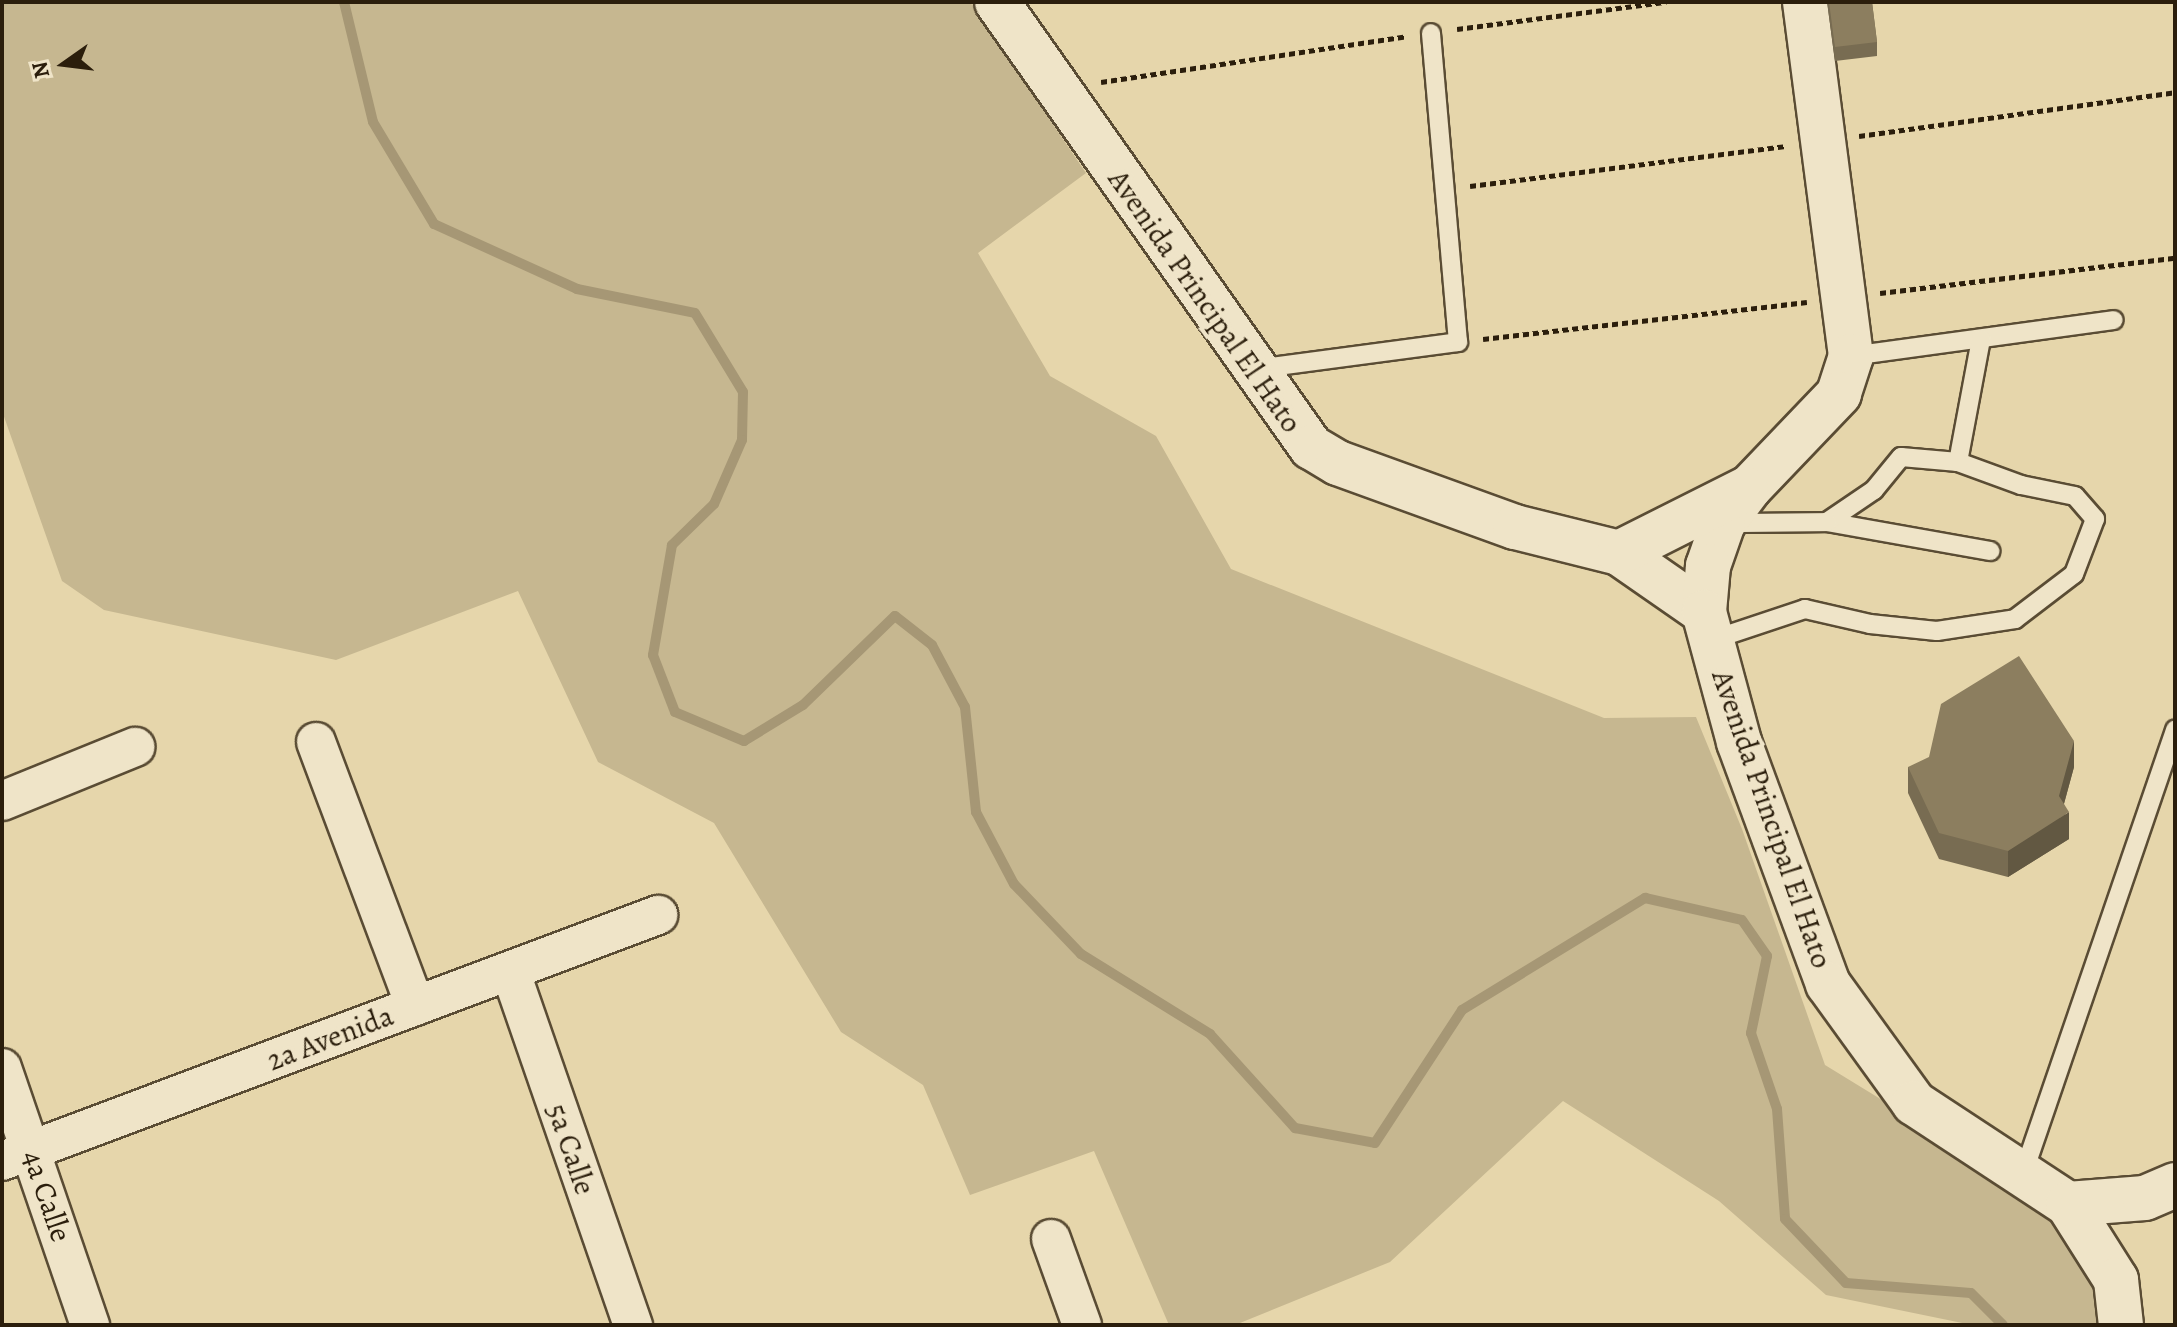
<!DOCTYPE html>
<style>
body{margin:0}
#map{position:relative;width:2177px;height:1327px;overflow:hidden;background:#e6d6ab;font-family:Alegreya,serif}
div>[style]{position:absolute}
.green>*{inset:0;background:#c6b790}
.stream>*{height:10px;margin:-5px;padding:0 5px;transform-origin:5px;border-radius:5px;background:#a69775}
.path>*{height:5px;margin-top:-2.5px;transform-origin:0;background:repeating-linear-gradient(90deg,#2b1e0c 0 6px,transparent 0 10px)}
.roads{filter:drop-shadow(2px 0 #5a4c34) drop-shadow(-2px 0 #5a4c34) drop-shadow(0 2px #5a4c34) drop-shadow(0 -2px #5a4c34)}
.service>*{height:18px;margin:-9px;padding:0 9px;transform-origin:9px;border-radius:9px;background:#efe4c8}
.minor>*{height:38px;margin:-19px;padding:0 19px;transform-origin:19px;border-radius:19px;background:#efe4c8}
.tertiary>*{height:44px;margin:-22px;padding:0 22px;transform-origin:22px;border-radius:22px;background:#efe4c8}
.wall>*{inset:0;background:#786c52}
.shaded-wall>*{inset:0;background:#625842}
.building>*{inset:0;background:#8c7e5f}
span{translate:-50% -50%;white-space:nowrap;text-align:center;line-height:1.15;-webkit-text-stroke:8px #efe4c8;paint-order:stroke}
.street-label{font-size:30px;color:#2b1e0c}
.frame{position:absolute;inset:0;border:4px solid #2b1e0c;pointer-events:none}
.north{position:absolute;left:24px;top:24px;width:80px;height:80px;-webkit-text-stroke:6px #efe4c8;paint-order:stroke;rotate:256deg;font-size:22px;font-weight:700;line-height:32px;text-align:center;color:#2b1e0c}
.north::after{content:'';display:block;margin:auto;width:28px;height:36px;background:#2b1e0c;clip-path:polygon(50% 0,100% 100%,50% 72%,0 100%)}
</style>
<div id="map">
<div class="green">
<div style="clip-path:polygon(2px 2px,970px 2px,1086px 173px,978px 253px,1050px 376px,1156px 436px,1231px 569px,1604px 718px,1696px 717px,1742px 829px,1825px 1065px,1887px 1103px,2056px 1224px,2104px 1295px,2100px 1325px,1972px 1325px,1826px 1295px,1719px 1201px,1563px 1101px,1390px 1262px,1235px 1325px,1169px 1325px,1094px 1151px,970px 1195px,923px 1085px,841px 1032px,714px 823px,598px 762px,518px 591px,336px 660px,104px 610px,62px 581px,2px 411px)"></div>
</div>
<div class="stream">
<div style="left:344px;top:2px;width:123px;rotate:76.4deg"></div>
<div style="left:373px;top:122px;width:119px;rotate:59.1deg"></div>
<div style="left:434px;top:224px;width:157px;rotate:24.4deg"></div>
<div style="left:577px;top:289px;width:120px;rotate:11.5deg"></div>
<div style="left:695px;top:313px;width:92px;rotate:58.7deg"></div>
<div style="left:743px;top:392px;width:48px;rotate:91.2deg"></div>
<div style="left:742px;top:440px;width:70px;rotate:113.6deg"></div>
<div style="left:714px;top:504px;width:59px;rotate:135.7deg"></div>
<div style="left:672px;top:545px;width:112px;rotate:99.8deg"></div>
<div style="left:653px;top:655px;width:61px;rotate:68.9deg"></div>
<div style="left:675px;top:712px;width:75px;rotate:22.8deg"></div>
<div style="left:744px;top:741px;width:69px;rotate:-31.4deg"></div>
<div style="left:803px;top:705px;width:128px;rotate:-44.1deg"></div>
<div style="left:895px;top:616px;width:47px;rotate:38.1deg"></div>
<div style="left:932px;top:645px;width:70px;rotate:62deg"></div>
<div style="left:965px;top:707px;width:106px;rotate:84deg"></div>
<div style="left:976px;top:812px;width:81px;rotate:62.2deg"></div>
<div style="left:1014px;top:884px;width:97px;rotate:46.3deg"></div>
<div style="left:1081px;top:954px;width:152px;rotate:31.8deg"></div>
<div style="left:1210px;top:1034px;width:127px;rotate:47.9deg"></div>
<div style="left:1295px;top:1128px;width:81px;rotate:10.6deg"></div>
<div style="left:1375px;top:1143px;width:159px;rotate:-56.8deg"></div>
<div style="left:1462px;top:1010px;width:215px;rotate:-31.5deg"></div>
<div style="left:1645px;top:898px;width:99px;rotate:12.8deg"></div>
<div style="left:1742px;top:920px;width:44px;rotate:55.2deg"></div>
<div style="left:1767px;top:956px;width:79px;rotate:101.7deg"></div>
<div style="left:1751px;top:1033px;width:80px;rotate:71.1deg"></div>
<div style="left:1777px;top:1109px;width:110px;rotate:85.8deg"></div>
<div style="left:1785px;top:1219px;width:88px;rotate:46.4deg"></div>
<div style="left:1846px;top:1283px;width:125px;rotate:4.6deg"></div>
<div style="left:1971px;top:1293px;width:45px;rotate:45deg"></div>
</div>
<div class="path">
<div style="left:1457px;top:29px;width:211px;rotate:-7.4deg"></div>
<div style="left:1101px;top:82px;width:309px;rotate:-8.5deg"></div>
<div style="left:1859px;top:136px;width:319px;rotate:-7.9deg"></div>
<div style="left:1470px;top:186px;width:318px;rotate:-7.2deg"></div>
<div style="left:1880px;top:293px;width:297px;rotate:-6.8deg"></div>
<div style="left:1483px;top:339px;width:326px;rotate:-6.5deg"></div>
</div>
<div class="roads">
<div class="service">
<div style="left:1851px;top:356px;width:265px;rotate:-7.8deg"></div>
<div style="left:1256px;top:369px;width:204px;rotate:-7.6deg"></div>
<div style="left:1458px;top:342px;width:310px;rotate:-95deg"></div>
<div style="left:1958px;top:462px;width:125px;rotate:-79.4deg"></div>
<div style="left:1827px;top:522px;width:166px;rotate:10.1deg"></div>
<div style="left:1712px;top:640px;width:98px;rotate:-18.4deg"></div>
<div style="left:1805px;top:609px;width:67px;rotate:13deg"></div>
<div style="left:1870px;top:624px;width:67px;rotate:6deg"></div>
<div style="left:1937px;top:631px;width:79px;rotate:-8.7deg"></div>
<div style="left:2015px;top:619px;width:74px;rotate:-37.3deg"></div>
<div style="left:2074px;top:574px;width:59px;rotate:-69.1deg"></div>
<div style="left:2095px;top:519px;width:30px;rotate:-131deg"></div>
<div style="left:2075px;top:496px;width:55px;rotate:-168.5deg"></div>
<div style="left:2021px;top:485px;width:67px;rotate:-159.9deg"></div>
<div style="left:1958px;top:462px;width:57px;rotate:-175deg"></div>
<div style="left:1901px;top:457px;width:43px;rotate:129.3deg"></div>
<div style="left:1874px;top:490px;width:57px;rotate:145.8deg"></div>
<div style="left:1827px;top:522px;width:100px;rotate:179.4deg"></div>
<div style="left:2023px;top:1174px;width:470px;rotate:-71.1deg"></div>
</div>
<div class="minor">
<div style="left:316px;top:742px;width:282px;rotate:69.4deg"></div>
<div style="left:2px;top:801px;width:144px;rotate:-22.1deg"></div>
<div style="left:511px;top:973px;width:373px;rotate:70.9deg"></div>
<div style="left:2px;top:1068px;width:272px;rotate:71.1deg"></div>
<div style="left:2px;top:1161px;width:701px;rotate:-20.56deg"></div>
<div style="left:1051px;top:1239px;width:91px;rotate:70.2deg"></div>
</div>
<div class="tertiary">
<div style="left:997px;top:2px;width:545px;rotate:54.79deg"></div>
<div style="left:1311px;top:447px;width:31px;rotate:31deg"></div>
<div style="left:1338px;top:463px;width:188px;rotate:19.9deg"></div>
<div style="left:1515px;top:527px;width:107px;rotate:14deg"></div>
<div style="left:1619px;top:553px;width:103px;rotate:34.8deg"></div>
<div style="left:1805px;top:2px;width:357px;rotate:82.6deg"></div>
<div style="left:1851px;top:356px;width:40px;rotate:108deg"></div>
<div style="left:1839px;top:394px;width:129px;rotate:133.7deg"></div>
<div style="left:1750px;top:487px;width:45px;rotate:126.9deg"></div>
<div style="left:1723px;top:523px;width:46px;rotate:109.2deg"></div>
<div style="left:1708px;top:566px;width:46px;rotate:95deg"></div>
<div style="left:1704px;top:612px;width:135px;rotate:74.9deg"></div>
<div style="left:1739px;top:742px;width:258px;rotate:69.8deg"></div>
<div style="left:1828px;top:984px;width:147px;rotate:54.1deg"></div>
<div style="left:1914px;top:1103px;width:184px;rotate:33.3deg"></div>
<div style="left:2068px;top:1204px;width:90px;rotate:57.7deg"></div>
<div style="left:2116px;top:1280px;width:45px;rotate:83.7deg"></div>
<div style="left:1619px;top:553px;width:142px;rotate:-26.7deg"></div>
<div style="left:2068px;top:1204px;width:77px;rotate:-4.5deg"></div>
<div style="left:2145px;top:1198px;width:33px;rotate:-23deg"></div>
</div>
</div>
<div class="wall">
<div style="clip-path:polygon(1827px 2px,1872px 2px,1877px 42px,1877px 56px,1835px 61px)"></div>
<div style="clip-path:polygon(1908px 767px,2074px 767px,2064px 804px,2069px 839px,2008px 877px,1939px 859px,1908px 793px)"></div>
</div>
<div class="shaded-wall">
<div style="clip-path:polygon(2074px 741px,2074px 767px,2060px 818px,2069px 812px,2069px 839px,2008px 877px,2008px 851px)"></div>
</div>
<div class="building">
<div style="clip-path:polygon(1829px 2px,1872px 2px,1877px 42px,1835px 47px)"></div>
<div style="clip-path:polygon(2019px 656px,2074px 741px,2059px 796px,2069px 812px,2008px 851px,1939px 833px,1908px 767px,1929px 757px,1941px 704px)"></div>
</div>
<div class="street-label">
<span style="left:1205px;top:301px;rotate:55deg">Avenida Principal El Hato</span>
<span style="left:1772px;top:819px;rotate:71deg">Avenida Principal El Hato</span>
<span style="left:330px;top:1038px;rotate:-21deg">2a Avenida</span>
<span style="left:571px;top:1149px;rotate:71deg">5a Calle</span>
<span style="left:47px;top:1196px;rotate:71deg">4a Calle</span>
</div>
<div class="frame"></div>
<div class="north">N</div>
</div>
